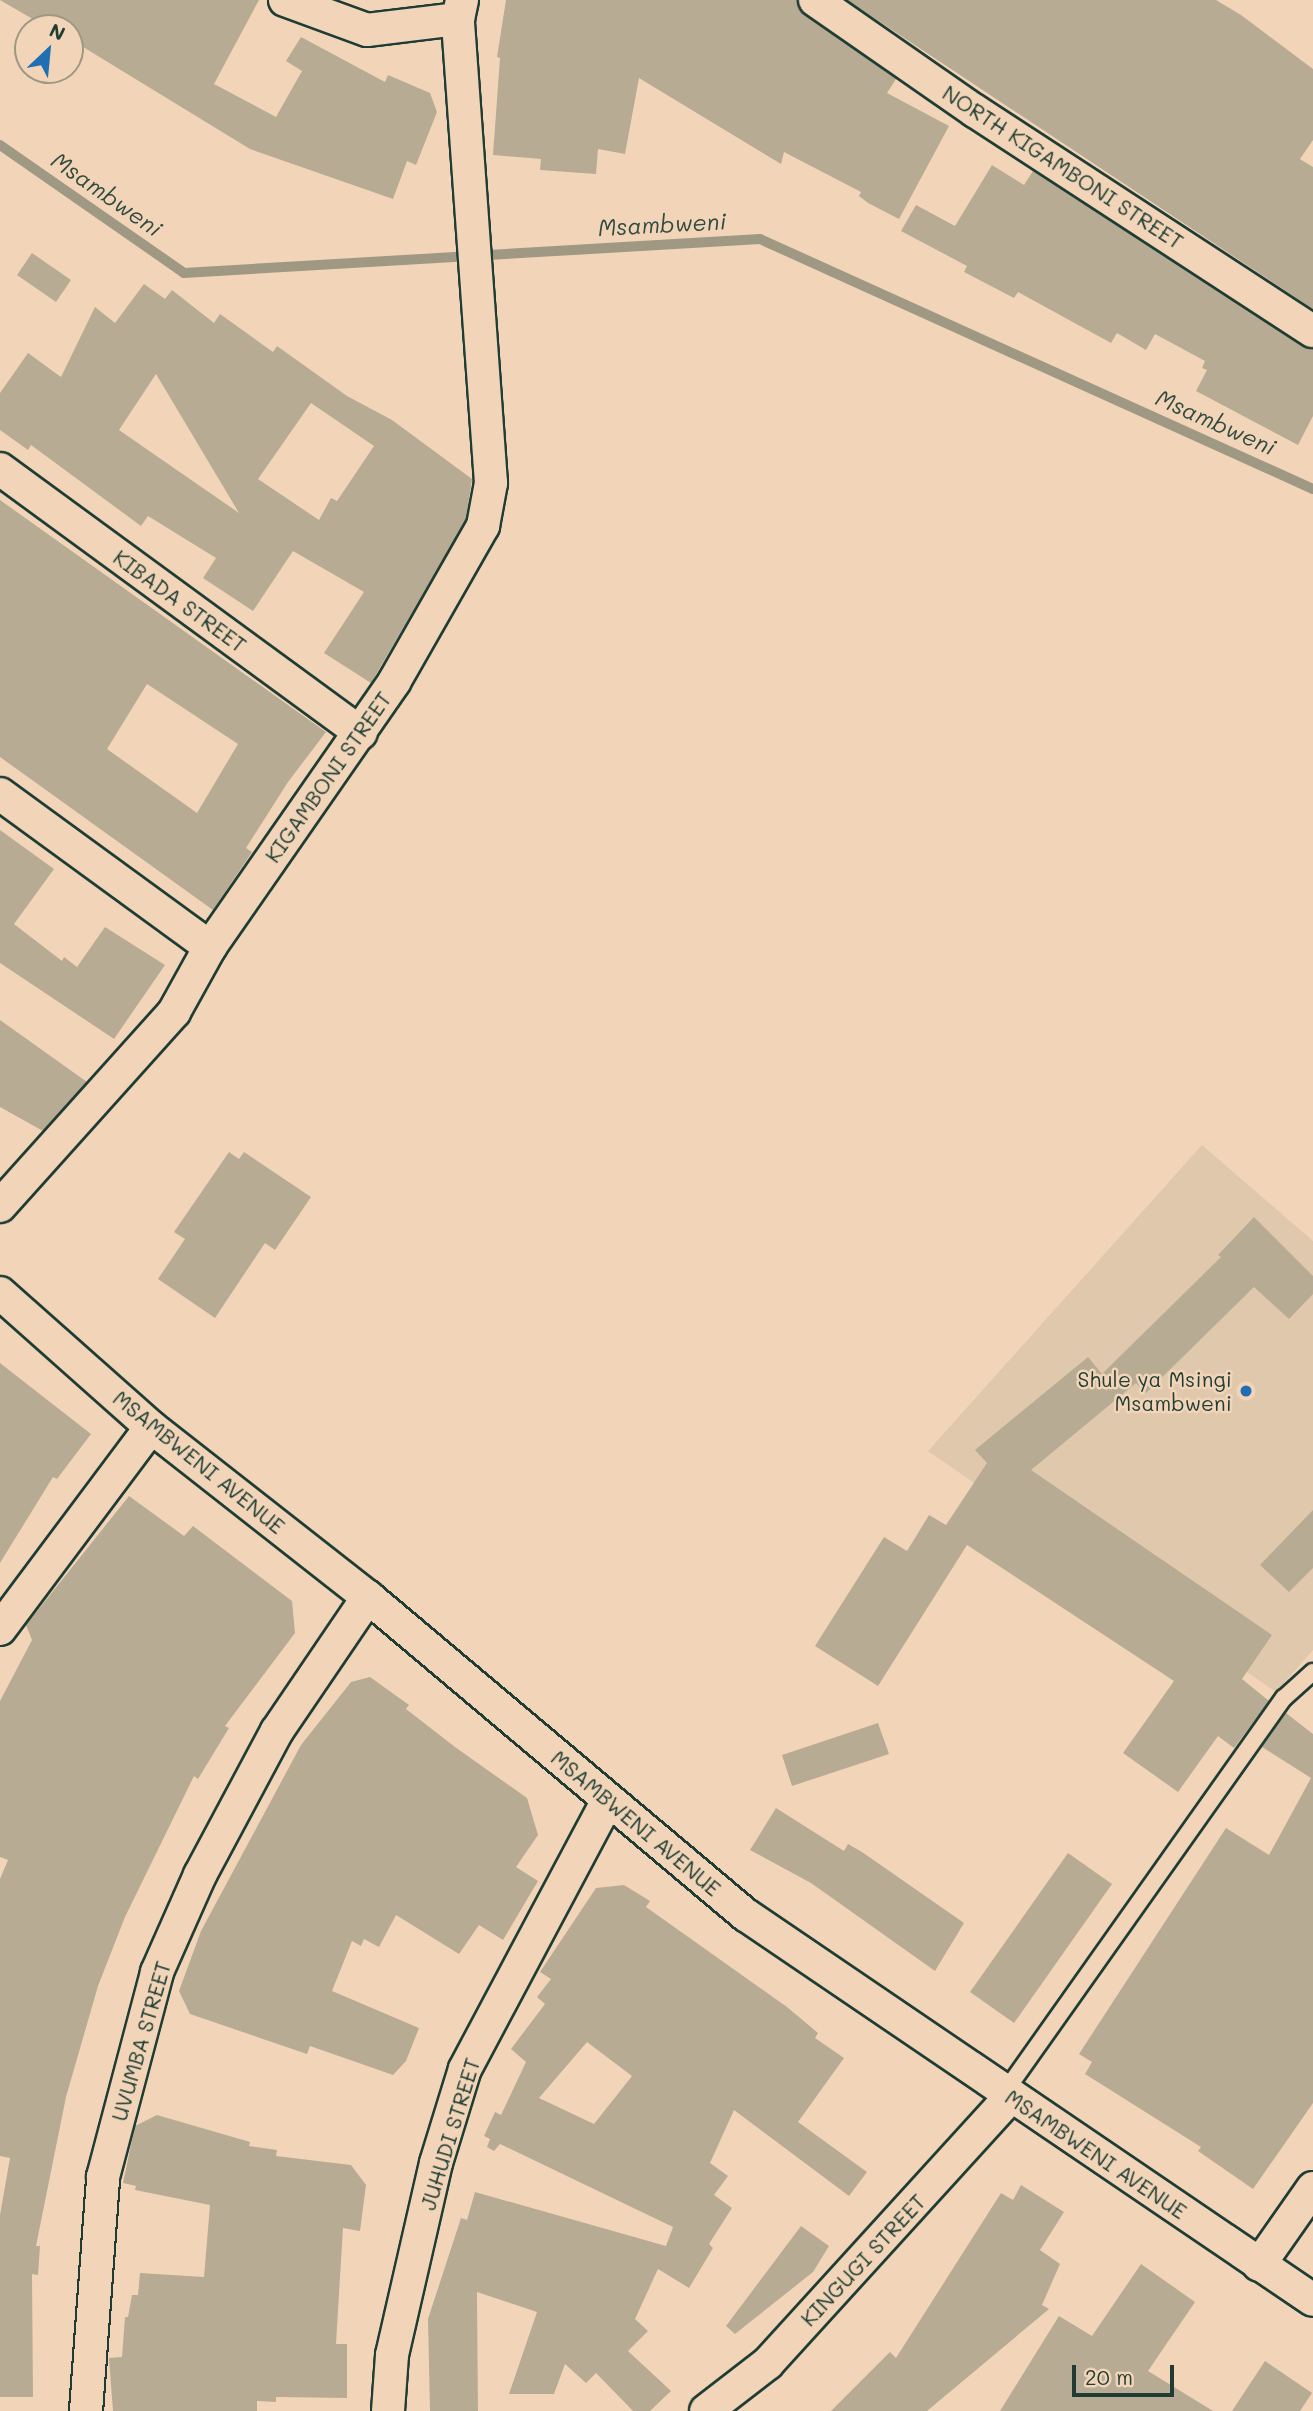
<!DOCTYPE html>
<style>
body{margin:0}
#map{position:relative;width:1313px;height:2411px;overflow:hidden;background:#f2d5b8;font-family:Mali,sans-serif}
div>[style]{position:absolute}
.built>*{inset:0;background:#e0c8ad}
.stream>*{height:10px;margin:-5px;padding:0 5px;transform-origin:5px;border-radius:5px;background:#9f9983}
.building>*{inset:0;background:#b7ab94}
.roads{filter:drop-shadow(2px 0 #1f3d34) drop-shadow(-2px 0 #1f3d34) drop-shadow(0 2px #1f3d34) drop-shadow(0 -2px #1f3d34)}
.service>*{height:16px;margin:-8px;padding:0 8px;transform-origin:8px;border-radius:8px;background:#f2d5b8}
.minor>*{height:32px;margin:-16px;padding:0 16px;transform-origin:16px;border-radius:16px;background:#f2d5b8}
.dots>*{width:19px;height:19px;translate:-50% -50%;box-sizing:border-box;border:4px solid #f2d5b8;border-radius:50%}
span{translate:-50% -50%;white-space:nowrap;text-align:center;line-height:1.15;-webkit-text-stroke:5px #f2d5b8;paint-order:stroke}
.street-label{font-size:21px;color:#1f3d34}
.poi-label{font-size:21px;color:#1f3d34}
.right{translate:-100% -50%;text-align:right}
.water-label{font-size:23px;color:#324b40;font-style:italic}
.north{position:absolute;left:14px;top:14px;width:70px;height:70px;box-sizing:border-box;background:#f2d5b8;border:2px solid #9e9883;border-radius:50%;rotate:26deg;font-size:19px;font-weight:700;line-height:28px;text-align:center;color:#1f3d34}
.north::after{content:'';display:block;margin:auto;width:24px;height:32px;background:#1f6fb2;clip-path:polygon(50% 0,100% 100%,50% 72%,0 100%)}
.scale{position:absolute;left:1072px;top:2365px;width:102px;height:32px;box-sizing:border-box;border:4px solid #1f3d34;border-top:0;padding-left:9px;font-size:21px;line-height:24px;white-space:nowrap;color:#1f3d34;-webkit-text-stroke:5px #f2d5b8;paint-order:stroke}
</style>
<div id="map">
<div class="built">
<div style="clip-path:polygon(1202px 1145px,1313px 1241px,1313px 1650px,1276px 1692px,928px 1451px)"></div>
</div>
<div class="stream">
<div style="left:0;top:145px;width:224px;rotate:34.8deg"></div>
<div style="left:184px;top:273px;width:577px;rotate:-3.38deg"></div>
<div style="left:760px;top:239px;width:607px;rotate:24.33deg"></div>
</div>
<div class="building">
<div style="clip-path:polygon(0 0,259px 0,214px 84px,276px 117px,302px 71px,286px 61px,301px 37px,385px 82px,388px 75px,430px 93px,437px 112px,416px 165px,407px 161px,393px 199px,250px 149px,70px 39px,70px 28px,48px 28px)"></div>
<div style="clip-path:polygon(506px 0,797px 0,805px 15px,896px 79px,887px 93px,949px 126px,899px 219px,868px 203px,859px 196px,861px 192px,784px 152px,781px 164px,639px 78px,625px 154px,598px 149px,596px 174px,540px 170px,541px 159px,493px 155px,500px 58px,497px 57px)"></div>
<div style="clip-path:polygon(847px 0,1216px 0,1241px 15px,1313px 69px,1313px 140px,1300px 159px,1313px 167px,1313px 309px)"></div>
<div style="clip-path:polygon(992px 165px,1024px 185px,1033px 171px,1037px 173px,1313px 349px,1313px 416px,1298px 445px,1196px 391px,1207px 370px,1202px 368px,1205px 361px,1155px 334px,1146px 350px,1117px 333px,1111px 343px,1018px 292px,1014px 298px,964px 272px,967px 266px,901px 231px,916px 205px,955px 226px)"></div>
<div style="clip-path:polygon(32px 253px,71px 280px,56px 302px,17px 275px)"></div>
<div style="clip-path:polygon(evenodd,144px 284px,165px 299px,172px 290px,214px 323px,220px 314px,273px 352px,277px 346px,347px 396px,392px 420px,472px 479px,466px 520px,371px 683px,324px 653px,364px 592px,293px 551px,253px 611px,203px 578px,216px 558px,148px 516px,141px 526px,31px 445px,28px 450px,0 430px,0 393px,28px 353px,61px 377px,95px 307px,115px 323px,144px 284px,156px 374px,239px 513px,119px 430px,156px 374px,144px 284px,311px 403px,374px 446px,337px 501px,331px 498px,319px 520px,258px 479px,311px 403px)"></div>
<div style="clip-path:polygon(evenodd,0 500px,326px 732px,288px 782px,246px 848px,252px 852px,213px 910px,0 757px,0 500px,147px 684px,238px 744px,197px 813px,107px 749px,147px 684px)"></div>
<div style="clip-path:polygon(0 830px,54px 869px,14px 924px,62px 961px,64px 957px,77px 967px,105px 927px,165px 965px,114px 1039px,0 963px)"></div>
<div style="clip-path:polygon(0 1020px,87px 1082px,43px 1131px,0 1107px)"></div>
<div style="clip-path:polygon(229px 1152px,239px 1159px,244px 1152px,311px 1197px,275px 1250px,265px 1243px,215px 1318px,158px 1279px,185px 1239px,174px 1232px)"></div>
<div style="clip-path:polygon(1254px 1217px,1313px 1276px,1313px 1294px,1289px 1319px,1254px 1287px,1146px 1393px,1136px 1383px,1031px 1470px,1272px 1635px,1242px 1679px,1269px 1701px,1234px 1748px,1218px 1736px,1178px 1792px,1123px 1753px,1174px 1681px,967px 1545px,878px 1686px,815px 1646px,884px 1537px,907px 1551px,929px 1515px,946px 1525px,987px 1463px,975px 1450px,1088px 1357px,1102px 1374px,1221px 1257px,1218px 1255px)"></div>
<div style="clip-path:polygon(0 1363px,91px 1434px,57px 1479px,53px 1477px,0 1563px)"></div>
<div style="clip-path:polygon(129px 1496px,184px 1536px,193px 1526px,292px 1601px,295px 1633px,225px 1726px,229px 1728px,198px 1779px,194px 1776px,125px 1917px,98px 1986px,66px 2097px,36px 2246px,40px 2246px,38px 2275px,32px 2274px,33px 2397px,0 2397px,0 2215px,10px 2158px,0 2156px,0 1879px,8px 1860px,0 1857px,0 1701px,32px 1640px,26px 1625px)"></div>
<div style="clip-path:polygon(1313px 1510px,1313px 1568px,1289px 1592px,1260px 1565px)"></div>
<div style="clip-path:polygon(370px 1677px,409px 1705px,406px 1709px,455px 1747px,527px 1798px,538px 1835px,516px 1867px,538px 1881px,503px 1940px,479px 1925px,459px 1954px,396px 1915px,379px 1947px,364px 1939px,361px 1946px,352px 1941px,332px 1991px,419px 2028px,406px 2061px,393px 2075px,310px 2046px,307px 2054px,190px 2014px,179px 1991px,201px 1931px,301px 1745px,351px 1682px)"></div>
<div style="clip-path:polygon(1286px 1713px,1313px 1734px,1313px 2103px,1253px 2189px,1198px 2151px,1201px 2147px,1085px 2074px,1092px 2062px,1079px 2054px,1226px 1828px,1269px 1855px,1311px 1778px,1262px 1747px)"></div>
<div style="clip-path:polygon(878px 1723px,889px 1754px,792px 1786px,782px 1755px)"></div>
<div style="clip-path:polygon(776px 1808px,844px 1851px,848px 1844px,862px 1852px,964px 1923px,935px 1971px,811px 1883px,750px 1850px)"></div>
<div style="clip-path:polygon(1068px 1853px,1112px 1884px,1014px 2023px,970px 1992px)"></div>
<div style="clip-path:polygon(evenodd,624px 1885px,650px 1901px,646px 1907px,787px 2007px,818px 2033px,815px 2038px,844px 2058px,798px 2122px,867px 2172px,849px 2196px,734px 2110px,710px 2163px,728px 2176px,714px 2195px,732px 2208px,709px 2244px,713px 2248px,689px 2288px,658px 2269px,635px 2319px,648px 2331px,628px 2351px,671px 2391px,650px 2411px,633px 2411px,596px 2373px,586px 2383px,565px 2364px,554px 2394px,509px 2394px,537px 2312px,477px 2292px,478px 2411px,430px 2411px,428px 2319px,461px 2218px,467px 2220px,475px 2192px,666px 2246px,673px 2227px,500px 2144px,494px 2151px,487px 2147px,490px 2139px,484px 2136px,495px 2112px,501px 2115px,526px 2062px,511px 2049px,545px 2004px,537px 1997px,551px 1979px,540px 1972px,596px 1888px,624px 1885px,587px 2042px,632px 2076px,594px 2124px,539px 2098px,587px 2042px)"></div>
<div style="clip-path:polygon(157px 2115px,250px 2142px,249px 2146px,277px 2150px,276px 2156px,351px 2165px,366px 2185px,360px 2231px,343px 2228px,336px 2344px,347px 2344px,347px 2398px,276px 2397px,276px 2402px,257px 2401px,257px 2411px,113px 2411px,109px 2358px,122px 2357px,125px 2317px,128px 2317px,132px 2295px,138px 2295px,140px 2273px,204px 2277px,210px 2205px,135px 2190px,136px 2186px,123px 2183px,135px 2126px)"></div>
<div style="clip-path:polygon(1021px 2185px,1064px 2212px,1040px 2250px,1060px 2264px,1042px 2305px,1049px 2309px,927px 2411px,831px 2411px,890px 2352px,896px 2358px,1001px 2193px,1013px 2200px)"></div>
<div style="clip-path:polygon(801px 2226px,829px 2246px,813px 2272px,735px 2334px,726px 2326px)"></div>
<div style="clip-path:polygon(1141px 2264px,1195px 2302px,1148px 2371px,1213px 2411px,1000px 2411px,1059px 2316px,1092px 2336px)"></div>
<div style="clip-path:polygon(1265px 2361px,1312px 2393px,1300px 2411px,1232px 2411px)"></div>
</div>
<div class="roads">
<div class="service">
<div style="left:1004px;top:2093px;width:484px;rotate:-54.7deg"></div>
<div style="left:1284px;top:1698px;width:39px;rotate:-42deg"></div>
</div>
<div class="minor">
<div style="left:285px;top:0;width:87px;rotate:20.1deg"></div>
<div style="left:367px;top:30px;width:92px;rotate:-6.9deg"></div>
<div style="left:815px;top:0;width:195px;rotate:34.8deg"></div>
<div style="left:975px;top:111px;width:403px;rotate:33.1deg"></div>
<div style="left:0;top:469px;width:447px;rotate:36.2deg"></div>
<div style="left:0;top:794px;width:260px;rotate:36.1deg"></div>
<div style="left:0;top:1206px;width:261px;rotate:-48.1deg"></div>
<div style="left:174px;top:1012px;width:74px;rotate:-61deg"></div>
<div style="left:210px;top:947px;width:323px;rotate:-55.2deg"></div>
<div style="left:394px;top:682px;width:180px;rotate:-60.3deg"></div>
<div style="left:483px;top:526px;width:44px;rotate:-79.5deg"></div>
<div style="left:491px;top:483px;width:465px;rotate:-94.1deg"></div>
<div style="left:458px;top:19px;width:19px;rotate:-78deg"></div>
<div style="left:0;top:1293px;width:202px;rotate:41.6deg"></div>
<div style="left:151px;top:1427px;width:276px;rotate:38.1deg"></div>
<div style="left:368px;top:1597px;width:494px;rotate:40.1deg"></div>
<div style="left:746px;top:1915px;width:685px;rotate:34.18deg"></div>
<div style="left:0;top:1629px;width:252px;rotate:-53.2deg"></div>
<div style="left:1259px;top:2265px;width:94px;rotate:-55deg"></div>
<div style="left:86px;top:2411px;width:235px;rotate:-85.8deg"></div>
<div style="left:103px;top:2177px;width:212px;rotate:-75.2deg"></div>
<div style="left:157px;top:1972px;width:106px;rotate:-66.1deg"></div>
<div style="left:200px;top:1875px;width:163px;rotate:-61.9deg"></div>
<div style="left:277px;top:1731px;width:162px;rotate:-55.8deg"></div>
<div style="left:388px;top:2411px;width:56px;rotate:-85.9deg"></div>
<div style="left:392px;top:2355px;width:197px;rotate:-77.1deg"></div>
<div style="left:436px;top:2163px;width:98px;rotate:-72.9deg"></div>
<div style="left:465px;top:2069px;width:302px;rotate:-62deg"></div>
<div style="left:706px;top:2411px;width:78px;rotate:-37.7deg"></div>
<div style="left:768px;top:2363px;width:360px;rotate:-47.7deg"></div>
</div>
</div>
<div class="dots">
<div style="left:1246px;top:1391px;background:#1f6fb2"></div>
</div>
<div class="street-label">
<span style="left:1063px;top:167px;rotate:33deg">NORTH KIGAMBONI STREET</span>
<span style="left:180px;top:601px;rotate:36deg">KIBADA STREET</span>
<span style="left:328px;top:777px;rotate:-55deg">KIGAMBONI STREET</span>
<span style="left:199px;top:1462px;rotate:39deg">MSAMBWENI AVENUE</span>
<span style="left:636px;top:1823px;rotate:40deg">MSAMBWENI AVENUE</span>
<span style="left:141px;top:2041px;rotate:-74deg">UVUMBA STREET</span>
<span style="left:450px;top:2134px;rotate:-73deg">JUHUDI STREET</span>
<span style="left:1096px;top:2154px;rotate:34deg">MSAMBWENI AVENUE</span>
<span style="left:863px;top:2260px;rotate:-47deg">KINGUGI STREET</span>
</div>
<div class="poi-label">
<span class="right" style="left:1232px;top:1391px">Shule ya Msingi<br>Msambweni</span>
</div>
<div class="water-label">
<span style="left:107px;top:194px;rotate:35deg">Msambweni</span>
<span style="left:662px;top:224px;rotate:-3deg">Msambweni</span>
<span style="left:1216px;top:422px;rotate:24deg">Msambweni</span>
</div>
<div class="north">N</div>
<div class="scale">20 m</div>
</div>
